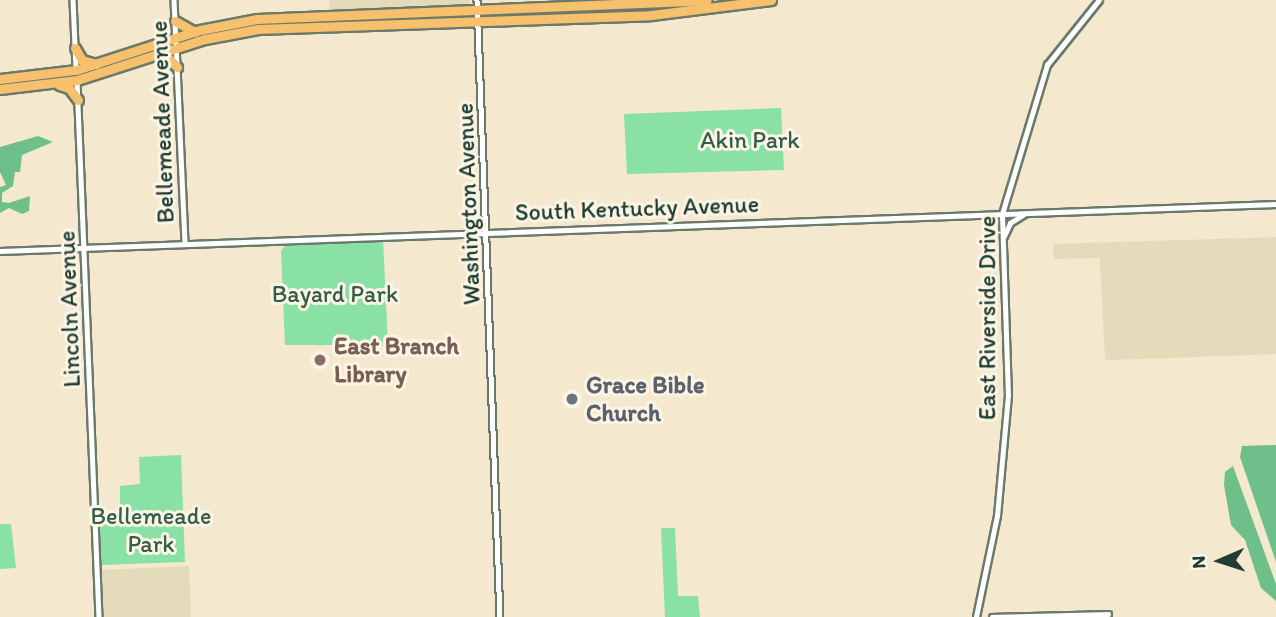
<!DOCTYPE html>
<style>
body{margin:0}
#map{position:relative;width:1276px;height:617px;overflow:hidden;background:#f4e8ce;font-family:Itim,sans-serif}
div>[style]{position:absolute}
.built>*{inset:0;background:#e3dbba}
.green>*{inset:0;background:#89e1a5}
.forest>*{inset:0;background:#6ebf8a}
.roads{filter:drop-shadow(2px 0 #6a796a) drop-shadow(-2px 0 #6a796a) drop-shadow(0 2px #6a796a) drop-shadow(0 -2px #6a796a)}
.minor>*{height:4.5px;margin:-2.25px;padding:0 2.25px;transform-origin:2.25px;border-radius:2.25px;background:#fff}
.highway>*{height:9px;margin:-4.5px;padding:0 4.5px;transform-origin:4.5px;border-radius:4.5px;background:#f7c06c}
.dots>*{width:19px;height:19px;translate:-50% -50%;box-sizing:border-box;border:4px solid #fcf5e5;border-radius:50%}
span{translate:-50% -50%;white-space:nowrap;text-align:center;line-height:1.15;-webkit-text-stroke:6px #fcf5e5;paint-order:stroke}
.street-label{font-size:24px;color:#1f3d34}
.park-label{font-size:24px;color:#345e4b}
.education-label{font-size:24px;color:#785e54;font-weight:700}
.left{translate:0 -50%;text-align:left}
.worship-label{font-size:24px;color:#5b616d;font-weight:700}
.north{position:absolute;left:1185px;top:526px;width:70px;height:70px;-webkit-text-stroke:5px #fcf5e5;paint-order:stroke;rotate:267deg;font-size:19px;font-weight:700;line-height:28px;text-align:center;color:#1f3d34}
.north::after{content:'';display:block;margin:auto;width:24px;height:32px;background:#1f3d34;clip-path:polygon(50% 0,100% 100%,50% 72%,0 100%)}
</style>
<div id="map">
<div class="built">
<div style="clip-path:polygon(329px 0,470px 0,470px 2px,465px 7px,329px 10px)"></div>
<div style="clip-path:polygon(1276px 237px,1276px 354px,1109px 360px,1105px 359px,1100px 258px,1054px 259px,1053px 244px)"></div>
<div style="clip-path:polygon(189px 566px,191px 617px,101px 617px,99px 570px)"></div>
</div>
<div class="green">
<div style="clip-path:polygon(781px 108px,784px 170px,627px 174px,624px 114px)"></div>
<div style="clip-path:polygon(383px 238px,388px 345px,355px 349px,336px 345px,285px 345px,281px 251px,288px 242px)"></div>
<div style="clip-path:polygon(181px 455px,185px 562px,100px 565px,98px 520px,120px 518px,120px 486px,140px 484px,139px 457px)"></div>
<div style="clip-path:polygon(0 524px,11px 524px,16px 568px,0 569px)"></div>
<div style="clip-path:polygon(661px 528px,675px 528px,678px 596px,698px 596px,700px 617px,665px 617px)"></div>
</div>
<div class="forest">
<div style="clip-path:polygon(38px 136px,53px 142px,22px 155px,20px 172px,15px 172px,13px 186px,2px 193px,2px 202px,9px 203px,30px 196px,29px 211px,22px 214px,9px 208px,0 213px,0 187px,6px 185px,0 172px,0 147px)"></div>
<div style="clip-path:polygon(1276px 445px,1276px 562px,1240px 457px,1242px 446px)"></div>
<div style="clip-path:polygon(1233px 466px,1276px 584px,1276px 601px,1261px 588px,1245px 540px,1231px 525px,1224px 485px,1225px 472px)"></div>
</div>
<div class="roads">
<div class="minor">
<div style="left:73px;top:0;width:69px;rotate:87.5deg"></div>
<div style="left:174px;top:0;width:242px;rotate:87.4deg"></div>
<div style="left:477px;top:0;width:617px;rotate:87.87deg"></div>
<div style="left:77px;top:81px;width:536px;rotate:87.65deg"></div>
<div style="left:1004px;top:236px;width:14px;rotate:-65deg"></div>
<div style="left:1010px;top:223px;width:15px;rotate:-32deg"></div>
<div style="left:0;top:251px;width:1277px;rotate:-2.11deg"></div>
<div style="left:976px;top:617px;width:103px;rotate:-78.3deg"></div>
<div style="left:997px;top:516px;width:121px;rotate:-84.8deg"></div>
<div style="left:1008px;top:396px;width:182px;rotate:-91.9deg"></div>
<div style="left:1002px;top:214px;width:156px;rotate:-73.2deg"></div>
<div style="left:1047px;top:65px;width:83px;rotate:-51.3deg"></div>
<div style="left:992px;top:617px;width:116px;rotate:-1.5deg"></div>
</div>
<div class="highway">
<div style="left:175px;top:21px;width:23px;rotate:29deg"></div>
<div style="left:75px;top:48px;width:14px;rotate:60deg"></div>
<div style="left:82px;top:60px;width:15px;rotate:16deg"></div>
<div style="left:156px;top:56px;width:12px;rotate:9deg"></div>
<div style="left:168px;top:58px;width:13px;rotate:45deg"></div>
<div style="left:0;top:79px;width:77px;rotate:-6.8deg"></div>
<div style="left:76px;top:70px;width:130px;rotate:-17.9deg"></div>
<div style="left:200px;top:30px;width:58px;rotate:-10.9deg"></div>
<div style="left:257px;top:19px;width:450px;rotate:-2.4deg"></div>
<div style="left:59px;top:85px;width:10px;rotate:17deg"></div>
<div style="left:69px;top:88px;width:15px;rotate:53deg"></div>
<div style="left:0;top:89px;width:78px;rotate:-6.7deg"></div>
<div style="left:77px;top:80px;width:134px;rotate:-17.8deg"></div>
<div style="left:205px;top:39px;width:54px;rotate:-10.7deg"></div>
<div style="left:258px;top:29px;width:393px;rotate:-2deg"></div>
<div style="left:651px;top:15px;width:121px;rotate:-7.1deg"></div>
</div>
</div>
<div class="dots">
<div style="left:320px;top:360px;background:#8d6e63"></div>
<div style="left:572px;top:399px;background:#6b7280"></div>
</div>
<div class="street-label">
<span style="left:162px;top:122px;rotate:-92deg">Bellemeade Avenue</span>
<span style="left:468px;top:204px;rotate:-92deg">Washington Avenue</span>
<span style="left:637px;top:208px;rotate:-2deg">South Kentucky Avenue</span>
<span style="left:69px;top:309px;rotate:-92deg">Lincoln Avenue</span>
<span style="left:987px;top:318px;rotate:-90deg">East Riverside Drive</span>
</div>
<div class="park-label">
<span style="left:750px;top:140px">Akin Park</span>
<span style="left:335px;top:294px">Bayard Park</span>
<span style="left:151px;top:530px">Bellemeade<br>Park</span>
</div>
<div class="education-label">
<span class="left" style="left:334px;top:360px">East Branch<br>Library</span>
</div>
<div class="worship-label">
<span class="left" style="left:586px;top:399px">Grace Bible<br>Church</span>
</div>
<div class="north">N</div>
</div>
